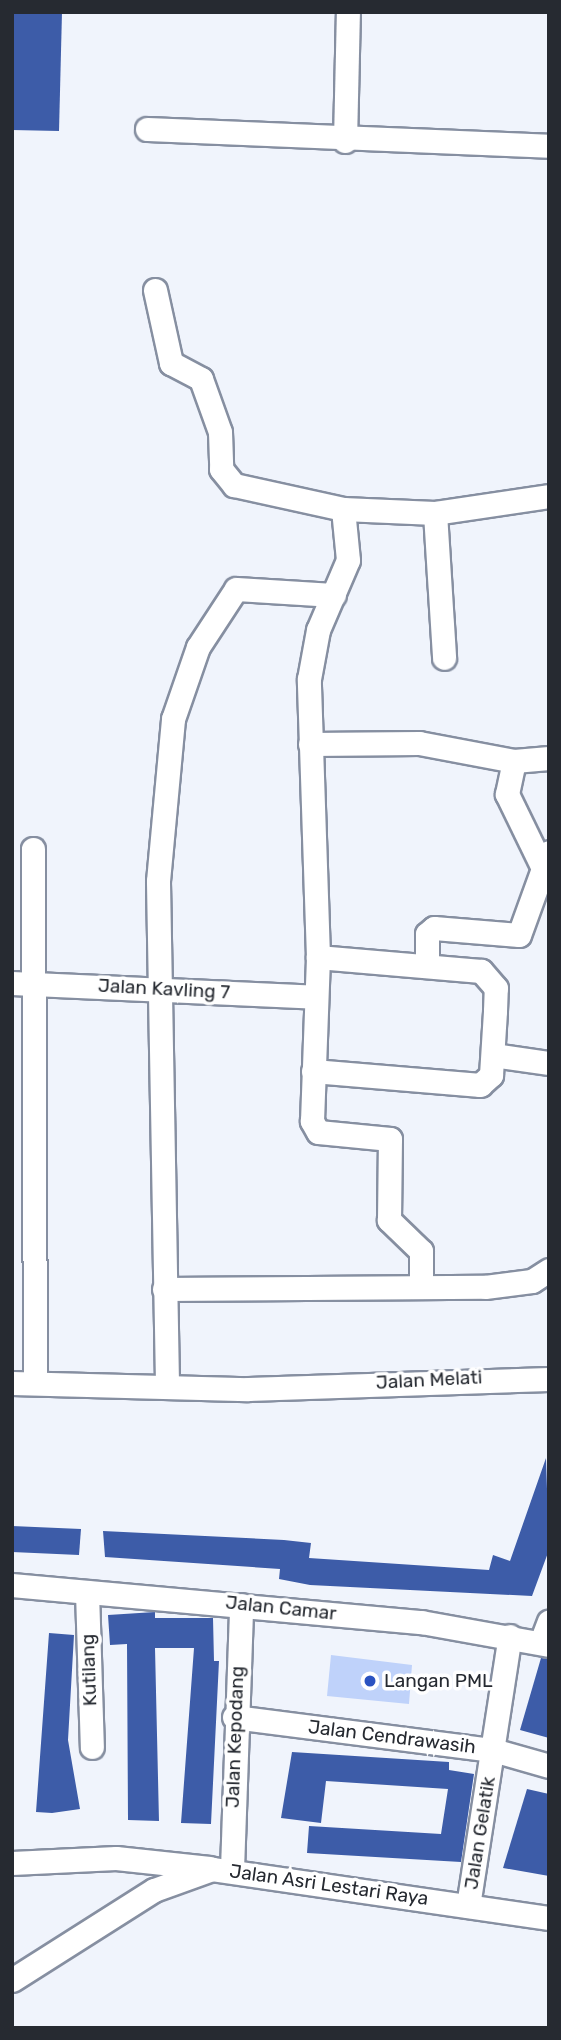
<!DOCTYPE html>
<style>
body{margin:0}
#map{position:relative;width:561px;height:2040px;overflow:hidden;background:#f0f4fc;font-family:Rubik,sans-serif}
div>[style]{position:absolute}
.green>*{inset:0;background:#bfd2fa}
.building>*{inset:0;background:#3d5ca8}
.roads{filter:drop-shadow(2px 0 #868fa1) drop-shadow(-2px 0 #868fa1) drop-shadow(0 2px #868fa1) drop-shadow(0 -2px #868fa1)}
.minor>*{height:23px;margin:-11.5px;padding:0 11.5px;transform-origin:11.5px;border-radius:11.5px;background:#fff}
.dots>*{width:19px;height:19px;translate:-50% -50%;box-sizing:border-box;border:4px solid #fff;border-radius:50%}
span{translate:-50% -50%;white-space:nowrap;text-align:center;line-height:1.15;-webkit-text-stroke:7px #fff;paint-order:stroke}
.street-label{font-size:19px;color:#262a31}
.poi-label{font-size:19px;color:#262a31}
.left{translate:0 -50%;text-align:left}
.frame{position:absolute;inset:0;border:14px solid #262a31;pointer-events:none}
</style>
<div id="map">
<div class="green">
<div style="clip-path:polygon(331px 1655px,412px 1665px,409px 1704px,327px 1696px)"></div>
</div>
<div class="building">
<div style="clip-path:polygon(12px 12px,62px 12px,59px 131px,12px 130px)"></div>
<div style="clip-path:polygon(546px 1458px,549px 1550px,532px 1596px,310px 1585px,279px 1579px,280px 1569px,105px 1557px,103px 1531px,284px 1540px,311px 1543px,309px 1558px,489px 1570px,493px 1555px,510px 1561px)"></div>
<div style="clip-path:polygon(12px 1526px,81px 1529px,79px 1555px,12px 1552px)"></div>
<div style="clip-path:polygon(155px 1612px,155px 1618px,213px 1618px,214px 1661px,219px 1661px,211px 1824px,181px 1823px,194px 1648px,155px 1648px,159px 1821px,128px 1820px,127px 1644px,110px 1645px,108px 1615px)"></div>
<div style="clip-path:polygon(49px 1633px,74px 1635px,68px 1740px,80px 1809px,52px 1813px,36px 1812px)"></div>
<div style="clip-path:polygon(541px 1658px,549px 1659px,549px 1738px,520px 1730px)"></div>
<div style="clip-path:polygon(292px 1752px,449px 1762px,449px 1770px,474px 1774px,461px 1862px,307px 1853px,309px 1826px,441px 1834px,448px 1789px,326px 1781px,321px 1823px,281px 1818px)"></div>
<div style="clip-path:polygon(527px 1789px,549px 1794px,549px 1876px,503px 1868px)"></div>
</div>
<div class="roads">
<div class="minor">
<div style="left:147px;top:129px;width:402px;rotate:2.4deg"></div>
<div style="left:345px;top:141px;width:129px;rotate:-88.7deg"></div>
<div style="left:155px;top:290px;width:75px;rotate:77.6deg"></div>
<div style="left:171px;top:363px;width:34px;rotate:28deg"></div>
<div style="left:201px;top:379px;width:56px;rotate:70.3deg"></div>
<div style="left:220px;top:432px;width:37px;rotate:88deg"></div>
<div style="left:221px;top:469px;width:21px;rotate:51deg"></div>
<div style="left:234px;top:485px;width:112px;rotate:12.4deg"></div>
<div style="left:435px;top:513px;width:145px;rotate:86.4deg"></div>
<div style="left:310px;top:744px;width:109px;rotate:-0.5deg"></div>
<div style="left:419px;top:743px;width:97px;rotate:10.7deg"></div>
<div style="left:514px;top:761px;width:35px;rotate:-5deg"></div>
<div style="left:514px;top:761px;width:34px;rotate:102deg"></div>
<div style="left:507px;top:794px;width:78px;rotate:64.1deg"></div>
<div style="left:33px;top:849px;width:534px;rotate:89.79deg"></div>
<div style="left:427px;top:965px;width:31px;rotate:-90deg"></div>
<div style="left:427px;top:934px;width:9px;rotate:-41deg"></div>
<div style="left:434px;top:928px;width:85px;rotate:4.7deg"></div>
<div style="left:519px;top:935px;width:88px;rotate:-70.1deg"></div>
<div style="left:12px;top:983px;width:303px;rotate:2.6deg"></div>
<div style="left:493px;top:1055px;width:57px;rotate:8.1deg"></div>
<div style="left:313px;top:1071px;width:168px;rotate:4.8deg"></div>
<div style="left:480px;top:1085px;width:15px;rotate:-42deg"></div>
<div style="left:491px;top:1075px;width:64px;rotate:-86.4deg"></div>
<div style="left:495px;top:1011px;width:23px;rotate:-88deg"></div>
<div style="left:496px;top:988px;width:23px;rotate:-131deg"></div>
<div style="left:481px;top:971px;width:164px;rotate:-175.1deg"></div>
<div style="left:421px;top:1286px;width:35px;rotate:-90deg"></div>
<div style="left:421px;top:1251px;width:45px;rotate:-135.9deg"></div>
<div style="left:389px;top:1220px;width:81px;rotate:-89.3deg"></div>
<div style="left:390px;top:1139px;width:72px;rotate:-174.4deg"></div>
<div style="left:318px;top:1132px;width:13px;rotate:-119deg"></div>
<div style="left:312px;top:1121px;width:164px;rotate:-87.9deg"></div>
<div style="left:318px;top:957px;width:278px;rotate:-91.9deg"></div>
<div style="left:309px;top:679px;width:50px;rotate:-79.6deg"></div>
<div style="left:318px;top:630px;width:76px;rotate:-66.8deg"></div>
<div style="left:348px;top:560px;width:51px;rotate:-95.6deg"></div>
<div style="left:343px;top:509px;width:92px;rotate:2.5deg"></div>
<div style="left:435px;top:513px;width:115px;rotate:-8.5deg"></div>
<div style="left:164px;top:1289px;width:321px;rotate:-0.4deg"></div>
<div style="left:485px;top:1287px;width:47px;rotate:-7.3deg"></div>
<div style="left:532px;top:1281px;width:20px;rotate:-33deg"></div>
<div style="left:12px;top:1383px;width:236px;rotate:1.5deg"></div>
<div style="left:248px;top:1389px;width:301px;rotate:-1.9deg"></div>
<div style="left:167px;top:1383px;width:502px;rotate:-91.03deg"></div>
<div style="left:158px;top:881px;width:163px;rotate:-84.7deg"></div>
<div style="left:173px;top:719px;width:76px;rotate:-70.9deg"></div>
<div style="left:198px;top:647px;width:69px;rotate:-56.8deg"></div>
<div style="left:236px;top:589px;width:98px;rotate:3.5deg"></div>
<div style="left:12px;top:1585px;width:411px;rotate:5.2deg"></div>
<div style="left:421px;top:1622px;width:130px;rotate:10.2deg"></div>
<div style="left:87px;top:1592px;width:155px;rotate:88.2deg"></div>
<div style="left:541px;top:1642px;width:22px;rotate:-69deg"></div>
<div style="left:234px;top:1717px;width:261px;rotate:7.3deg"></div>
<div style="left:493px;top:1750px;width:58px;rotate:15.9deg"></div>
<div style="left:12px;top:1863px;width:104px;rotate:-2.8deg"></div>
<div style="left:116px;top:1858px;width:94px;rotate:6.1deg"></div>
<div style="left:232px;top:1869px;width:264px;rotate:-88deg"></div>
<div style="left:468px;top:1906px;width:273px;rotate:-81.2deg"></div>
<div style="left:12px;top:1980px;width:168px;rotate:-32.4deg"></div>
<div style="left:154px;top:1890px;width:62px;rotate:-19.9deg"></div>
<div style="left:212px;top:1869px;width:341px;rotate:8.3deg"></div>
</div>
</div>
<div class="dots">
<div style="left:370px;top:1681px;background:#2a52c1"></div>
</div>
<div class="street-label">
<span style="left:164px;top:989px;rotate:3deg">Jalan Kavling 7</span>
<span style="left:429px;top:1380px;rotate:-3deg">Jalan Melati</span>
<span style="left:281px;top:1608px;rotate:6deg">Jalan Camar</span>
<span style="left:89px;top:1670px;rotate:-92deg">Kutilang</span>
<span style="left:235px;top:1737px;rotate:-88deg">Jalan Kepodang</span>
<span style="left:392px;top:1737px;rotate:7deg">Jalan Cendrawasih</span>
<span style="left:480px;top:1833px;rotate:-81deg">Jalan Gelatik</span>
<span style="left:329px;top:1885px;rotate:8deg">Jalan Asri Lestari Raya</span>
</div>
<div class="poi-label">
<span class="left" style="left:384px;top:1681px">Langan PML</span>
</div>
<div class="frame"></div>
</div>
